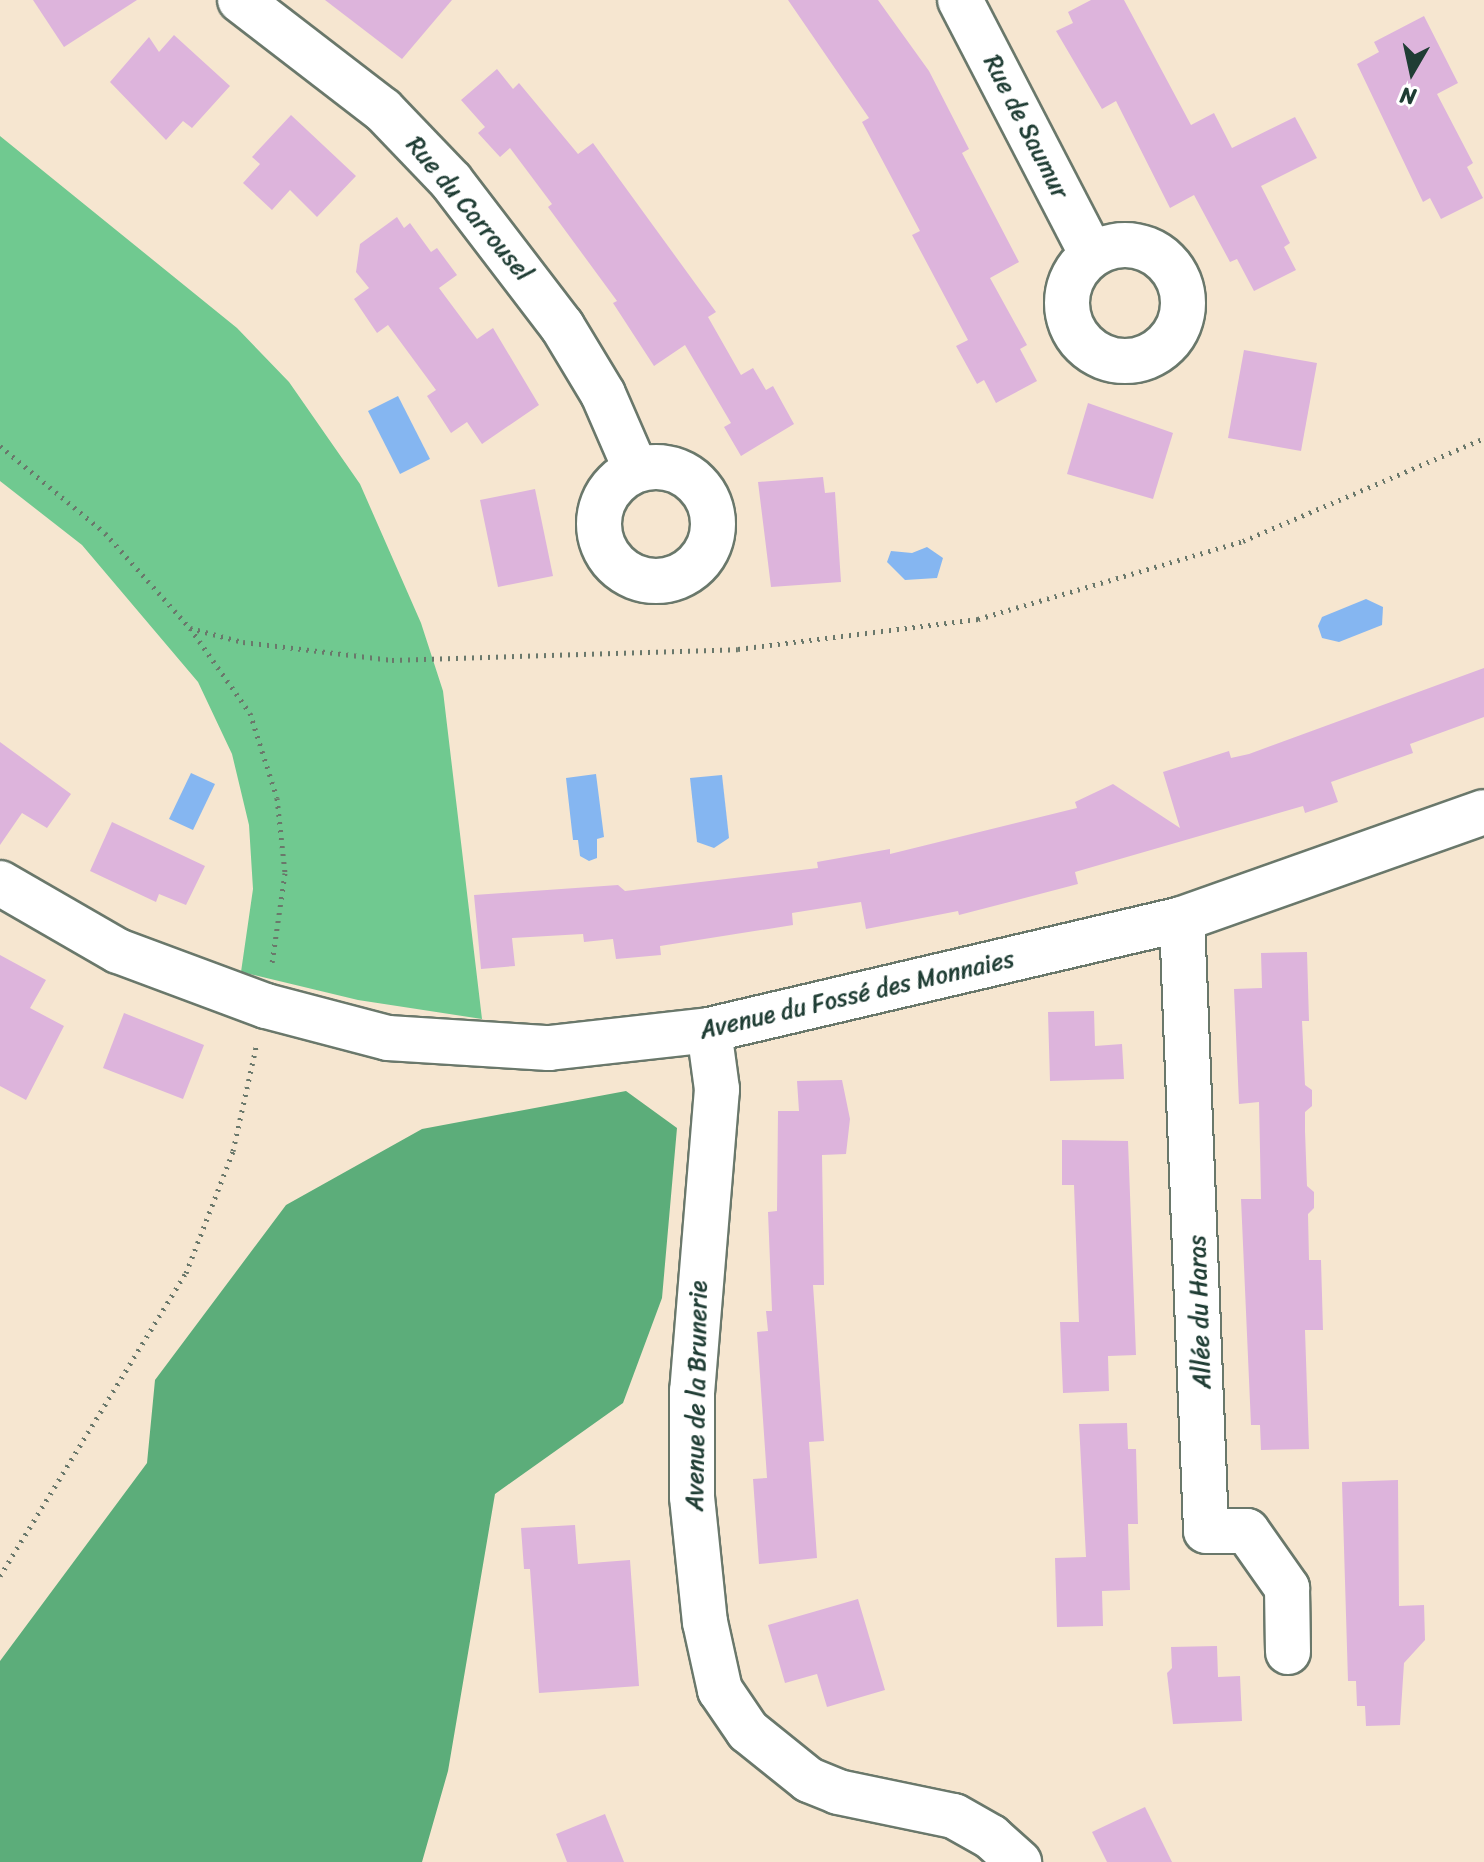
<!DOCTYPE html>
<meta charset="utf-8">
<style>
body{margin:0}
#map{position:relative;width:1484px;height:1862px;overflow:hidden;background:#f6e6d0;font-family:Sriracha,sans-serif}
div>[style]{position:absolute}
.green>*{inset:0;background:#70c990}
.forest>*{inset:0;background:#5cad7a}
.water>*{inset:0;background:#85b6f1}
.building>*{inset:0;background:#ddb4dc}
.path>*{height:5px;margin-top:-2.5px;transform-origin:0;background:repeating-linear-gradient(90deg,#6a786b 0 2px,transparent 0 8px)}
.roads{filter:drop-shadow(2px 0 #6a786b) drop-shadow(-2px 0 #6a786b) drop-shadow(0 2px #6a786b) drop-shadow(0 -2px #6a786b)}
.minor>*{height:44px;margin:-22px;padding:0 22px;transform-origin:22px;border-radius:22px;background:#fff}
.minor>.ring{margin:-22px;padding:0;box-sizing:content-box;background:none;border:44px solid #fff;border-radius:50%}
span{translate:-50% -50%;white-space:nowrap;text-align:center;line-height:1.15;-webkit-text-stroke:6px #fff;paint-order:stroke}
.street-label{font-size:24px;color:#1f3d34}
.north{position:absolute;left:1372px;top:32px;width:80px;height:80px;-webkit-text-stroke:6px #fff;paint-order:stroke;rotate:189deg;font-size:22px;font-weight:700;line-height:32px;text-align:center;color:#1f3d34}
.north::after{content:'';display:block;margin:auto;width:28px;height:36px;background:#1f3d34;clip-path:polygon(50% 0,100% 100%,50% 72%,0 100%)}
</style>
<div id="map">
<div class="green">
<div style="clip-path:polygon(0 136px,237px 328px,289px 382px,360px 484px,421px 623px,443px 691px,482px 1019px,358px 1000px,241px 972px,253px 889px,249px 825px,232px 754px,198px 682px,82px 545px,0 481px)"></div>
</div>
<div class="forest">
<div style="clip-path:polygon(626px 1091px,677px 1128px,662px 1298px,623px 1403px,495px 1494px,448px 1771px,422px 1862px,0 1862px,0 1661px,147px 1463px,155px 1380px,286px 1205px,422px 1129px)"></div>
</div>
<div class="water">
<div style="clip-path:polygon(398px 396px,430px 459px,400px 474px,368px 411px)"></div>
<div style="clip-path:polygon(927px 547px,943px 558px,937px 578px,905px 580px,887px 562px,891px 551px,912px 553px)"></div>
<div style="clip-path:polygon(1366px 599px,1383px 607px,1382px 625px,1339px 642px,1322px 638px,1318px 626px,1322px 617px)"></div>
<div style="clip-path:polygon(191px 773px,215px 784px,193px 830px,169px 819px)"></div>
<div style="clip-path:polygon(596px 774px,604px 837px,597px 839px,597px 858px,589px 861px,580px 856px,578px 840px,573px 840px,566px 778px)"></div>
<div style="clip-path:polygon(722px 775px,729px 838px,714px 848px,697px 842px,690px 778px)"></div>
</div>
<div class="building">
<div style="clip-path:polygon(33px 0,137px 0,64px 47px)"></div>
<div style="clip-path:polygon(325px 0,452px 0,402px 59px)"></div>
<div style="clip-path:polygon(788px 0,878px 0,929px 71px,969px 149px,962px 153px,1019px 262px,990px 278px,1027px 345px,1020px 349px,1037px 381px,996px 403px,984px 380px,977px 384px,956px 346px,968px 340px,912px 235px,920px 231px,862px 122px,869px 118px)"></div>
<div style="clip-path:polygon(1091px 0,1124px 0,1191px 125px,1214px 113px,1232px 148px,1295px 117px,1317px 158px,1261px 186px,1290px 243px,1284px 247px,1296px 270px,1254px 291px,1237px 259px,1230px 262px,1194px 195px,1170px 208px,1116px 101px,1102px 109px,1056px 31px,1073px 23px,1068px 12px)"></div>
<div style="clip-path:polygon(1424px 16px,1458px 83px,1437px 94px,1473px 163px,1467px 167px,1483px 198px,1441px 219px,1430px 198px,1423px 202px,1357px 64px,1379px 52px,1374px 42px)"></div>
<div style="clip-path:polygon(174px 35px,230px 86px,192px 128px,183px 121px,166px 140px,110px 82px,149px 37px,159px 52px)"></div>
<div style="clip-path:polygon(497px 69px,513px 89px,519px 83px,578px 154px,593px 143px,716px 312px,708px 317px,741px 375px,753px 368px,766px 390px,773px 386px,794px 424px,741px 456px,724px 427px,731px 423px,685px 345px,654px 366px,613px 303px,617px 301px,548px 207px,552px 204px,510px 148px,500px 157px,478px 133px,485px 127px,461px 100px)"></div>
<div style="clip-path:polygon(291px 115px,356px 176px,317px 217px,290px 190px,272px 210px,243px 183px,260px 164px,252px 157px)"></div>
<div style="clip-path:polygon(397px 217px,404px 228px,410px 223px,431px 252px,437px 248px,457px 275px,439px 288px,477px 339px,493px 328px,539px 405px,482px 444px,467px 422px,451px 433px,427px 396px,436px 390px,388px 325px,377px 333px,354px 299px,369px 288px,356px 272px,360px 244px)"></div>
<div style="clip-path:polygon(1244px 350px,1317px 363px,1301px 451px,1228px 438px)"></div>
<div style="clip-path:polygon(1088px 403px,1173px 433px,1153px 499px,1067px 474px)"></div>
<div style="clip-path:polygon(823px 477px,825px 493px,835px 492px,841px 582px,771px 587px,758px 482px)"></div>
<div style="clip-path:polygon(535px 489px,553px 576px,498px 587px,480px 500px)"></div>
<div style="clip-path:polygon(1484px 668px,1484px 717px,1410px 744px,1413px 753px,1331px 782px,1338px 802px,1305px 813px,1303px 806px,1075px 872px,1078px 884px,959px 915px,958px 911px,866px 929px,861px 902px,792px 913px,793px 925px,660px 946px,661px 955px,616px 959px,613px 939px,584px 942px,583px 934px,512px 938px,515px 966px,481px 969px,474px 895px,618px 885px,625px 891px,818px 868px,817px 862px,890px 849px,890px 854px,1077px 808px,1075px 802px,1113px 784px,1180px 828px,1163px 772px,1229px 751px,1231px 758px,1249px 754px)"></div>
<div style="clip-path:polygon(0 742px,71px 794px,47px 828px,22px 813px,0 845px)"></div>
<div style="clip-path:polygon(112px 822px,205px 866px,186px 905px,159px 894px,156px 902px,90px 871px)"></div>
<div style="clip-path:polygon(1307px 952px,1309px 1021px,1302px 1021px,1305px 1085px,1312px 1090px,1312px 1106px,1305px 1112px,1305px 1131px,1307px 1186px,1314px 1192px,1314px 1208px,1308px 1214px,1309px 1260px,1321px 1260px,1323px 1330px,1305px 1330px,1309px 1449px,1261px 1450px,1260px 1425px,1251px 1425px,1241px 1199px,1261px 1199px,1259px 1102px,1239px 1104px,1234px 989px,1262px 988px,1261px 953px)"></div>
<div style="clip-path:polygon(0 955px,46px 980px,30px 1008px,64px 1026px,26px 1100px,0 1086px)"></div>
<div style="clip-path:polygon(1094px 1011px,1095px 1046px,1122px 1044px,1124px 1079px,1050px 1081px,1048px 1012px)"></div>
<div style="clip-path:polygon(124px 1013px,204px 1045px,183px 1099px,103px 1068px)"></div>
<div style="clip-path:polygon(842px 1080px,850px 1119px,846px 1154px,822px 1155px,824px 1285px,813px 1285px,824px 1441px,809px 1442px,817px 1558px,759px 1564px,753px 1479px,767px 1478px,757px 1332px,768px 1331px,766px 1311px,772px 1311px,768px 1212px,777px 1211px,778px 1111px,799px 1111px,797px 1081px)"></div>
<div style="clip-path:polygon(1062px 1140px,1128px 1141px,1136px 1355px,1108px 1356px,1109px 1391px,1063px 1393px,1060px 1322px,1079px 1322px,1074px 1185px,1062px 1185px)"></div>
<div style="clip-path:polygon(1127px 1423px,1128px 1449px,1136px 1449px,1138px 1524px,1128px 1524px,1130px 1590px,1102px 1591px,1103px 1626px,1057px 1627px,1055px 1558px,1086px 1557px,1079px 1424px)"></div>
<div style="clip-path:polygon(1398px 1480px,1399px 1606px,1424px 1605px,1425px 1640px,1404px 1663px,1400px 1725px,1366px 1726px,1365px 1706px,1357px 1706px,1356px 1681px,1348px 1681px,1342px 1482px)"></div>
<div style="clip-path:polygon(575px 1525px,578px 1564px,630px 1560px,639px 1686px,539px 1693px,530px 1569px,524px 1569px,521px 1528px)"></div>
<div style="clip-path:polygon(858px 1599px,885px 1690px,827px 1707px,817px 1674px,785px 1683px,768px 1625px)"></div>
<div style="clip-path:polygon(1217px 1646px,1218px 1677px,1240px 1676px,1242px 1721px,1173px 1724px,1167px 1673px,1172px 1668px,1171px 1647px)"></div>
<div style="clip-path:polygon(1145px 1807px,1172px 1862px,1107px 1862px,1092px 1832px)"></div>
<div style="clip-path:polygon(605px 1814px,624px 1862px,567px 1862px,556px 1834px)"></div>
</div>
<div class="path">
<div style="left:0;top:446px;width:136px;rotate:39.6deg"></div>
<div style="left:105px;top:533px;width:127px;rotate:48.2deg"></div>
<div style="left:190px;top:628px;width:104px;rotate:54.8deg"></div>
<div style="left:250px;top:713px;width:89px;rotate:72.4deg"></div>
<div style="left:277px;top:798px;width:75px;rotate:83.9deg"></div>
<div style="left:285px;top:873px;width:91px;rotate:98.2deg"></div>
<div style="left:190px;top:628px;width:55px;rotate:14.8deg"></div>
<div style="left:243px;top:642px;width:150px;rotate:6.9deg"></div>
<div style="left:392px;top:660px;width:346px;rotate:-1.8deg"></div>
<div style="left:738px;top:649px;width:242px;rotate:-7.1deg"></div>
<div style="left:978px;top:619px;width:276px;rotate:-16.4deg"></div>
<div style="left:1243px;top:541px;width:262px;rotate:-23.1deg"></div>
<div style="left:0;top:1576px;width:356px;rotate:-58.5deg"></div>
<div style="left:186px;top:1273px;width:131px;rotate:-68.9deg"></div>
<div style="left:233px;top:1151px;width:107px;rotate:-77.5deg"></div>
</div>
<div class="roads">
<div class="minor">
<div style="left:240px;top:0;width:180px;rotate:37.6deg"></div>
<div style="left:383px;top:110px;width:98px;rotate:46.2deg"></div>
<div style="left:451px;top:181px;width:183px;rotate:52.6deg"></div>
<div style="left:562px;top:326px;width:79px;rotate:58.9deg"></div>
<div style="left:603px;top:394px;width:83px;rotate:66.5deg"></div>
<div style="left:960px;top:0;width:287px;rotate:62.6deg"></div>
<div class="ring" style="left:1067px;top:245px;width:72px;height:72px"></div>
<div class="ring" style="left:599px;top:467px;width:70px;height:70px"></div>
<div style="left:0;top:883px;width:136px;rotate:30deg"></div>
<div style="left:118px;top:951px;width:158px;rotate:20.4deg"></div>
<div style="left:266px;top:1006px;width:126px;rotate:14.7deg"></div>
<div style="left:388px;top:1038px;width:161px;rotate:3.6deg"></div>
<div style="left:549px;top:1048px;width:161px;rotate:-6.4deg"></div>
<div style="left:709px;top:1030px;width:486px;rotate:-13.2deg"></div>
<div style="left:1182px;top:919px;width:320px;rotate:-19.5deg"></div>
<div style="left:1182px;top:919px;width:612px;rotate:87.75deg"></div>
<div style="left:1206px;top:1531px;width:41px"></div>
<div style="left:1247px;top:1531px;width:70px;rotate:54.9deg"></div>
<div style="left:1287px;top:1588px;width:64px;rotate:89.1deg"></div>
<div style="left:709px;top:1030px;width:60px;rotate:82.3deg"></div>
<div style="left:717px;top:1089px;width:303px;rotate:94.7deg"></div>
<div style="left:692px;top:1391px;width:106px;rotate:90deg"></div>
<div style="left:692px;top:1497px;width:126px;rotate:84.1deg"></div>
<div style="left:705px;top:1622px;width:70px;rotate:77.6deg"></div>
<div style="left:720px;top:1690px;width:50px;rotate:55.7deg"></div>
<div style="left:748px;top:1731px;width:78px;rotate:38.8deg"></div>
<div style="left:809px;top:1780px;width:31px;rotate:22deg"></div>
<div style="left:838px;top:1792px;width:118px;rotate:11.7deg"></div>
<div style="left:954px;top:1816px;width:43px;rotate:29.6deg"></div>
<div style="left:991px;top:1837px;width:38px;rotate:42deg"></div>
</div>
</div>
<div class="street-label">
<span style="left:1026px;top:127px;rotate:63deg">Rue de Saumur</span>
<span style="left:469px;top:209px;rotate:50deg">Rue du Carrousel</span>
<span style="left:857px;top:995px;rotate:-13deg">Avenue du Fossé des Monnaies</span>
<span style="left:1200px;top:1312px;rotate:-92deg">Allée du Haras</span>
<span style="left:697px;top:1396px;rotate:-89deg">Avenue de la Brunerie</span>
</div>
<div class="north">N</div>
</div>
